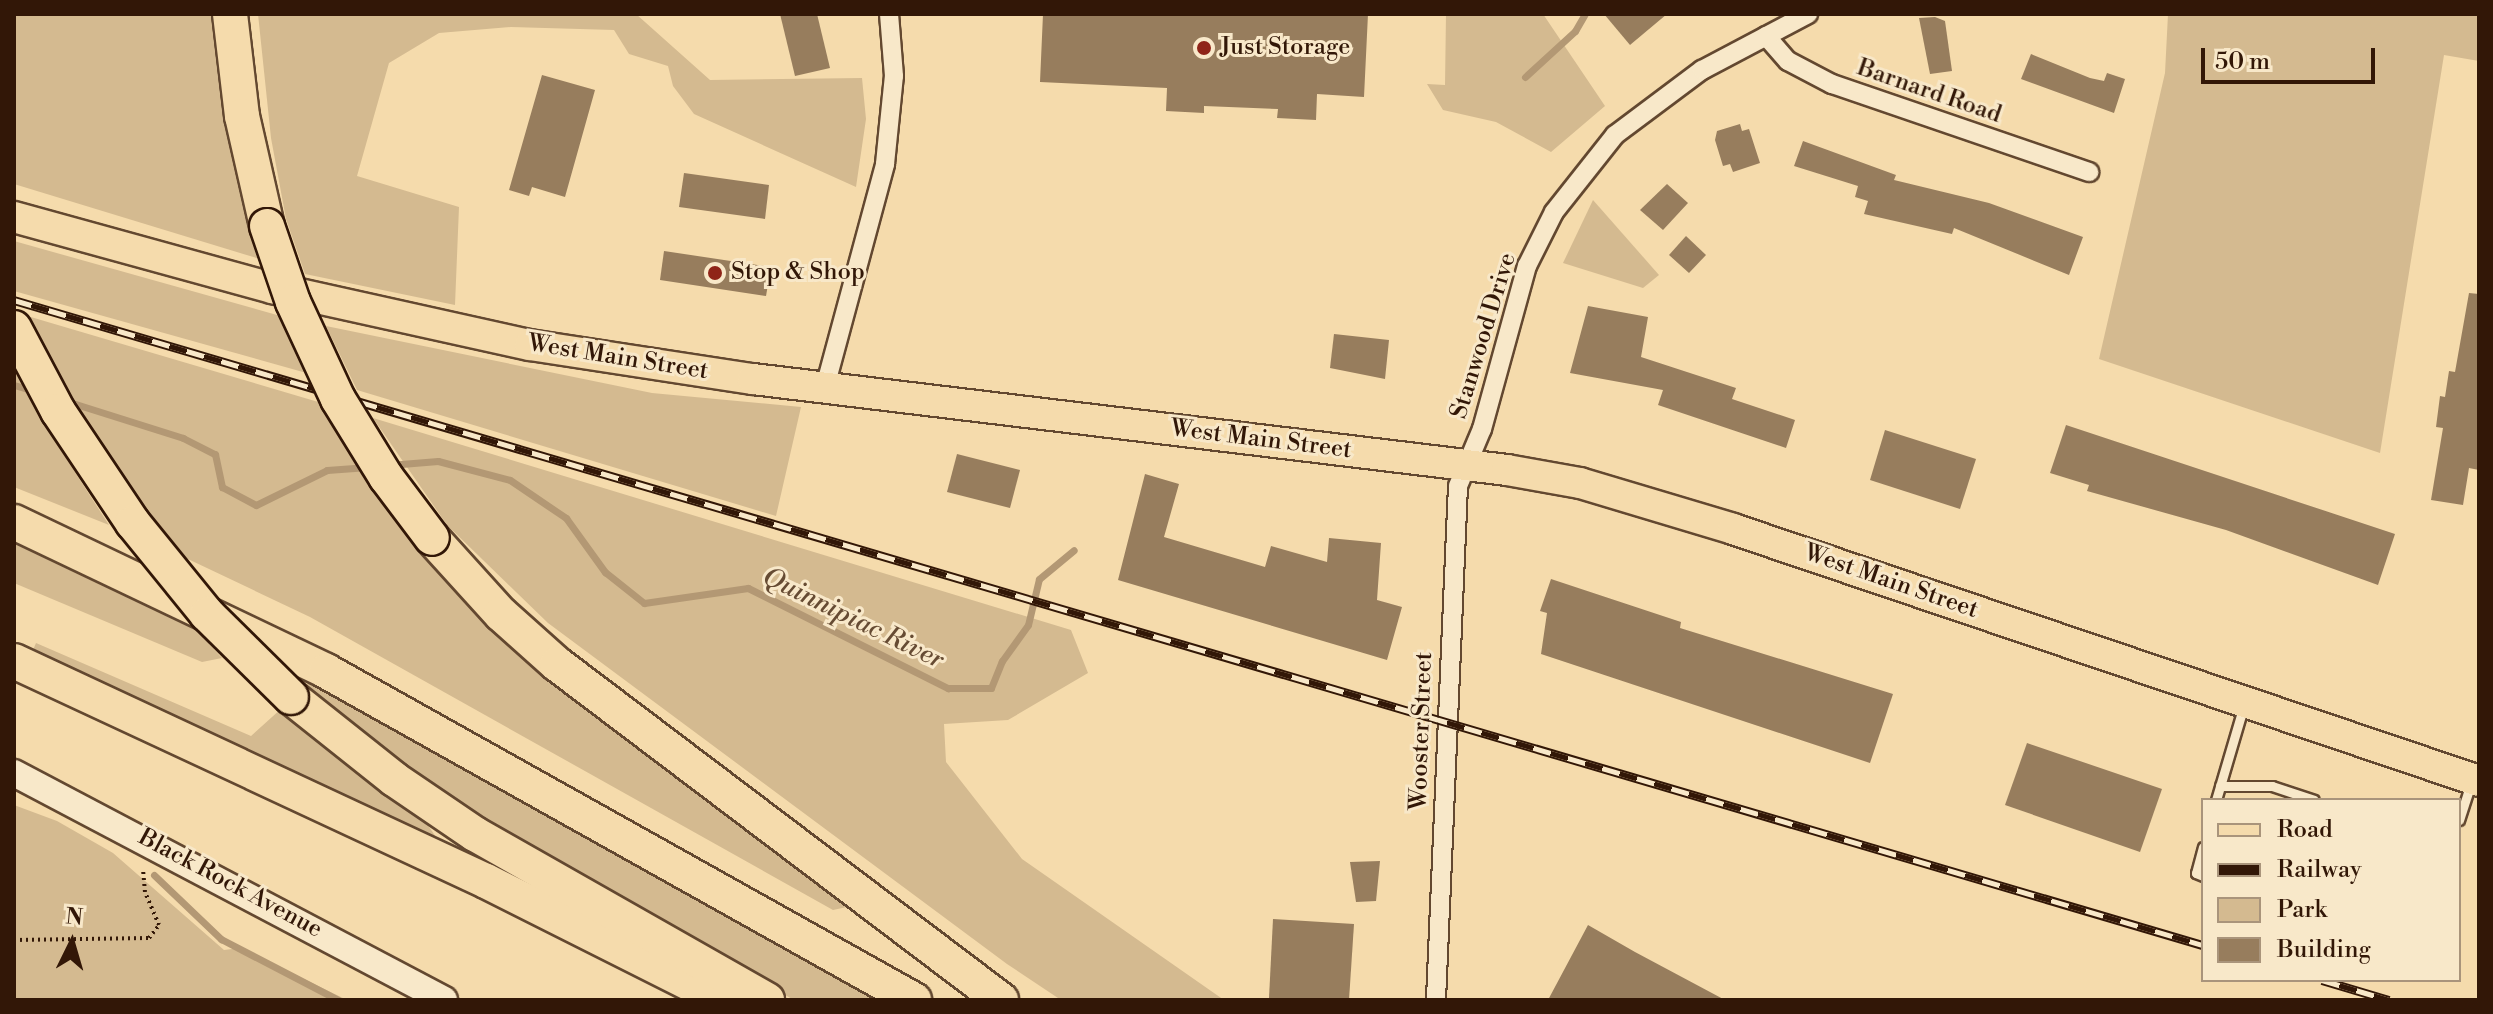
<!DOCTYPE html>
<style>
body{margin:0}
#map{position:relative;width:2493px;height:1014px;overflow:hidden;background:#f5dbac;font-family:"Libre Bodoni",serif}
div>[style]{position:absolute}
.green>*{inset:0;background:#d4ba90}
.stream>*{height:7px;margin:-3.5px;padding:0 3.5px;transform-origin:3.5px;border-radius:3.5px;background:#b39874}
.building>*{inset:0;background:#977d5d}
.path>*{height:4px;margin-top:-2px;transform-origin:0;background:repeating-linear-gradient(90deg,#321707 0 2px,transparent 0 6px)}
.roads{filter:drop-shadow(2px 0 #634830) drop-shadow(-2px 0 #634830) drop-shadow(0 2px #634830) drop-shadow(0 -2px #634830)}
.lane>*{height:9px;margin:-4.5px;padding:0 4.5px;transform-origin:4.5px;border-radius:4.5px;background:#f8e8c9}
.street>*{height:18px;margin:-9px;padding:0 9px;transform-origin:9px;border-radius:9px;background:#f8e8c9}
.secondary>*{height:26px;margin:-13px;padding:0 13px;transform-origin:13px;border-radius:13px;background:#f8e8c9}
.primary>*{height:30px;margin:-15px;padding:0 15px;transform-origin:15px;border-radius:15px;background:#f5dbac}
.highway>*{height:34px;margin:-17px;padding:0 17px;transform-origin:17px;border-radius:17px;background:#f5dbac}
.rail>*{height:9px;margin-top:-4.5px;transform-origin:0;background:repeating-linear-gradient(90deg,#f8e8c9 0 18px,#321707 0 36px);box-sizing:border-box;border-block:2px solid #321707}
.bridges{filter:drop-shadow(2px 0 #321707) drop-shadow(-2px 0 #321707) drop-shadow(0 2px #321707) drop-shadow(0 -2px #321707)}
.highway-bridge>*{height:34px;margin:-17px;padding:0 17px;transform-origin:17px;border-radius:17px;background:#f5dbac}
.dots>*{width:22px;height:22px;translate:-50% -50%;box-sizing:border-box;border:4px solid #f8e8c9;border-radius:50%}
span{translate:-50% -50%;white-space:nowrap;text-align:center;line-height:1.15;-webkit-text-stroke:6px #f8e8c9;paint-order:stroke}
.poi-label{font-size:24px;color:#321707}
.left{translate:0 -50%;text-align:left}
.street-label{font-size:24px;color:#321707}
.water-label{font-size:26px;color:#664b33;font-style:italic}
.frame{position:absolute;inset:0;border:16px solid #321707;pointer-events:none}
.legend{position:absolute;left:2201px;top:798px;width:260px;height:184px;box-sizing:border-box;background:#f8e8c9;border:2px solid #a9947b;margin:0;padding:10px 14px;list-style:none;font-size:24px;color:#321707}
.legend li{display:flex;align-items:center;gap:16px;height:40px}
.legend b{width:40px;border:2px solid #a9947b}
.north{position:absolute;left:32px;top:902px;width:80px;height:80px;-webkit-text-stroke:6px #f8e8c9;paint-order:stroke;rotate:5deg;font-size:22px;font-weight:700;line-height:32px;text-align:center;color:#321707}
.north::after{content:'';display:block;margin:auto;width:28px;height:36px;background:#321707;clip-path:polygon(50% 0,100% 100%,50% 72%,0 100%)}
.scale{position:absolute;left:2201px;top:48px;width:174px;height:36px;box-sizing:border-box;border:4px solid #321707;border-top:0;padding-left:10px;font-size:24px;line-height:28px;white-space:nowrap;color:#321707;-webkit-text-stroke:6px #f8e8c9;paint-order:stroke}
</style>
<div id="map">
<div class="green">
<div style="clip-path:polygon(14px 14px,216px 14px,263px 260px,14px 184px)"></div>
<div style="clip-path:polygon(258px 14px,636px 14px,710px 80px,862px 78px,866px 119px,856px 187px,694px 114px,673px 86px,668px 66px,629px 54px,614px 30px,511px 27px,439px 33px,389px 63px,357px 176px,459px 207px,455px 305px,305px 274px,286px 219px,271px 138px)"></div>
<div style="clip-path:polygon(1446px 14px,1543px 14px,1605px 106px,1551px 152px,1496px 122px,1443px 110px,1427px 84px,1445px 85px)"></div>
<div style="clip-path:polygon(2168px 14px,2479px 14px,2479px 61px,2444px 55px,2380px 453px,2099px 359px,2165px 73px)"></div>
<div style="clip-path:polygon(1593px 200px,1659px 275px,1643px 288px,1563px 263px)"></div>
<div style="clip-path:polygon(14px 241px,284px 317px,310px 374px,14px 291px)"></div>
<div style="clip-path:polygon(24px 315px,325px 404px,366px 472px,847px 907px,833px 910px,310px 617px,171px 551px,113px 472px)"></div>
<div style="clip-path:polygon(326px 326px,652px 393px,801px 407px,776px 516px,357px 390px)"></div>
<div style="clip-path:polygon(14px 367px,42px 421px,109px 525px,14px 487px)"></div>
<div style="clip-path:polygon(373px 418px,1071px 630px,1088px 673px,1008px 720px,944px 724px,946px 762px,1022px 859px,1224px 1000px,1061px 1000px,1007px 964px,548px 623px,447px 525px)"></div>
<div style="clip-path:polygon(14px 542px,182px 615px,222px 658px,202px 662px,14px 583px)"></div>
<div style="clip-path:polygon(36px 643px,251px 736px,282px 708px,379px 792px,427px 824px,436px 837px,33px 650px)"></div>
<div style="clip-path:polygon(312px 682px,884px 1000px,794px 1000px,557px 866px,441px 794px,301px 687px)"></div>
<div style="clip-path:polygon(14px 805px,57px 821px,113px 853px,224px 950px,240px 948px,347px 1000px,14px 1000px)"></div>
</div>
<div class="stream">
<div style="left:1525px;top:77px;width:68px;rotate:-42.6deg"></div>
<div style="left:1575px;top:31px;width:20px;rotate:-60deg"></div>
<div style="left:14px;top:385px;width:22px;rotate:16deg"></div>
<div style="left:66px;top:401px;width:123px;rotate:17.5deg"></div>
<div style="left:183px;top:438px;width:36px;rotate:27deg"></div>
<div style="left:215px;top:454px;width:34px;rotate:78deg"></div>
<div style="left:222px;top:487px;width:38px;rotate:28deg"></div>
<div style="left:256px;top:505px;width:79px;rotate:-26.2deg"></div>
<div style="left:327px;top:470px;width:41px;rotate:-4.2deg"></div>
<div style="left:389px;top:465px;width:49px;rotate:-4.7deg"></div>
<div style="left:438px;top:461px;width:74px;rotate:14.8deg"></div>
<div style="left:510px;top:480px;width:68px;rotate:34.2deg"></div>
<div style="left:566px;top:518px;width:67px;rotate:54.2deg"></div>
<div style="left:605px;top:572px;width:50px;rotate:38.5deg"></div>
<div style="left:644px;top:603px;width:105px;rotate:-8.2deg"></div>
<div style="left:748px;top:588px;width:224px;rotate:26.6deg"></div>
<div style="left:948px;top:688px;width:43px"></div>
<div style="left:991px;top:688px;width:29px;rotate:-68deg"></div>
<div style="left:1002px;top:661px;width:44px;rotate:-54.2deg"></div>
<div style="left:1028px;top:625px;width:47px;rotate:-76.6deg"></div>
<div style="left:1039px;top:579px;width:45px;rotate:-39.6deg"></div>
<div style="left:154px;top:875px;width:93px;rotate:43.7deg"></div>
<div style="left:221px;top:939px;width:132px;rotate:27.5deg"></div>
</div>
<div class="building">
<div style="clip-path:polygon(780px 14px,817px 14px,830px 68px,795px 76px)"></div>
<div style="clip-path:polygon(1043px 14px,1368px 14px,1364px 97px,1317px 94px,1316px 120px,1277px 118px,1278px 109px,1204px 106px,1204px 113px,1166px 111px,1167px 88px,1040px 82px)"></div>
<div style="clip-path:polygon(1604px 14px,1667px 14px,1630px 45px)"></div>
<div style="clip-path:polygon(1935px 17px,1945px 21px,1952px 71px,1930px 74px,1919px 18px)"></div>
<div style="clip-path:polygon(2031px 54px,2090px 78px,2104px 81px,2107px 73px,2125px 79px,2114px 113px,2021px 79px)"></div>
<div style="clip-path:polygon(542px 75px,595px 90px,565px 197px,532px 187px,529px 196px,509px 190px)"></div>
<div style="clip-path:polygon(1740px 124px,1742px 131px,1749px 129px,1760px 163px,1733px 172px,1730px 164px,1723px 166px,1715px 140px,1717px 131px)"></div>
<div style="clip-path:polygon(1803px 141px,1896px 175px,1894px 180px,1989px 203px,2083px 237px,2069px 275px,1954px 228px,1952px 234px,1864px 214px,1868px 201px,1855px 197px,1858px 186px,1794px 166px)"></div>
<div style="clip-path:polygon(684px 173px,769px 185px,765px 219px,679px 207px)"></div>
<div style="clip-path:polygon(1667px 184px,1688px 203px,1663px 230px,1640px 210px)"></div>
<div style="clip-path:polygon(1686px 236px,1706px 255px,1689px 273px,1669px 255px)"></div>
<div style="clip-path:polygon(664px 251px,771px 267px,766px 296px,660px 280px)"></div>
<div style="clip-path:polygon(2469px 293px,2479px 294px,2479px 470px,2469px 468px,2463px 505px,2431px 500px,2443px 428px,2436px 427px,2440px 396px,2445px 397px,2449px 371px,2455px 372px)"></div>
<div style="clip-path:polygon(1588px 306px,1648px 317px,1641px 357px,1736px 388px,1732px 399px,1795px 420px,1786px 448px,1658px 405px,1663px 390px,1570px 373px)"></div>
<div style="clip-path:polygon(1334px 334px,1389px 340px,1385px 379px,1330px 368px)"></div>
<div style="clip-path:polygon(2066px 425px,2395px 534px,2378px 585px,2226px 530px,2087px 491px,2089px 485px,2050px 473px)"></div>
<div style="clip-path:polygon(1885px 430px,1976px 459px,1960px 509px,1870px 480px)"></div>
<div style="clip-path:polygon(957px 454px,1020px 470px,1010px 508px,947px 492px)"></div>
<div style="clip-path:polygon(1145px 474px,1179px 484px,1164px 537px,1265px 567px,1271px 546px,1327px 562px,1329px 538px,1381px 543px,1377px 600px,1402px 607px,1387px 660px,1118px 580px)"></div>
<div style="clip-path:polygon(1551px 579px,1681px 622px,1680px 628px,1893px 694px,1870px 763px,1541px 654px,1547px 613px,1540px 611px)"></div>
<div style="clip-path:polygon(2027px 743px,2162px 789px,2140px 852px,2005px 805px)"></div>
<div style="clip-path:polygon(1380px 861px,1376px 901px,1356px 902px,1350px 862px)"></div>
<div style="clip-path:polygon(1273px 919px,1354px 924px,1349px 1000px,1269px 998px)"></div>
<div style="clip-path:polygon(1588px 925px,1635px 952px,1725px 1000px,1548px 1000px)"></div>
</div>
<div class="path">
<div style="left:14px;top:940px;width:135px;rotate:-0.8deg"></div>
<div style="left:149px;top:938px;width:16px;rotate:-52deg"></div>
<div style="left:159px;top:925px;width:36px;rotate:-113deg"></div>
<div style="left:145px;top:892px;width:24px;rotate:-95deg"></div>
</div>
<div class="roads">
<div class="lane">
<div style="left:2220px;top:786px;width:52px"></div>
<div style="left:2272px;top:786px;width:44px;rotate:18.4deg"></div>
<div style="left:2216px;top:800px;width:99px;rotate:-73.6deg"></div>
<div style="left:2459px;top:820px;width:40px;rotate:-72deg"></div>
<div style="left:2203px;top:847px;width:27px;rotate:105deg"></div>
<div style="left:2196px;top:873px;width:8px;rotate:23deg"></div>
</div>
<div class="street">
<div style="left:1766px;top:36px;width:33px;rotate:49deg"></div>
<div style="left:1788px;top:61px;width:50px;rotate:27.6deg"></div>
<div style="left:1832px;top:84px;width:272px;rotate:18.9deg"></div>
<div style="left:825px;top:387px;width:231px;rotate:-74.9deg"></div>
<div style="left:885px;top:164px;width:88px;rotate:-84.2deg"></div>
<div style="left:894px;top:76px;width:62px;rotate:-94.6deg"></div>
<div style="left:1436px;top:1000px;width:514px;rotate:-87.55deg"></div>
<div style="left:1458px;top:486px;width:62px;rotate:-67.2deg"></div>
<div style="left:1482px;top:429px;width:169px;rotate:-74.6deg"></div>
<div style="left:1527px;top:266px;width:60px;rotate:-63.4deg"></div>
<div style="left:1554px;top:212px;width:98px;rotate:-51.6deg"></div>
<div style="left:1615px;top:135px;width:109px;rotate:-36.8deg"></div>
<div style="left:1702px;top:70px;width:120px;rotate:-27.8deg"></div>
</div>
<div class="secondary">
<div style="left:14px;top:773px;width:486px;rotate:27.8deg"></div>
</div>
<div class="primary">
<div style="left:14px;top:217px;width:268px;rotate:15.4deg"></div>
<div style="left:272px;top:288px;width:264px;rotate:12.5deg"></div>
<div style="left:530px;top:345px;width:226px;rotate:8.7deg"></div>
<div style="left:753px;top:379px;width:759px;rotate:6.88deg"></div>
<div style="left:1507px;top:470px;width:74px;rotate:10.1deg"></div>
<div style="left:1580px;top:483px;width:160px;rotate:16.7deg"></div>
<div style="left:1733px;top:529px;width:787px;rotate:18.67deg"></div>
</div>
<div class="highway">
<div style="left:230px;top:14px;width:103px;rotate:83.3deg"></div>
<div style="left:242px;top:116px;width:113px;rotate:77.2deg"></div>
<div style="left:14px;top:522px;width:346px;rotate:25.5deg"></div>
<div style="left:326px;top:671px;width:674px;rotate:29.23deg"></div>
<div style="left:432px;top:538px;width:103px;rotate:47.8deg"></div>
<div style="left:501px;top:614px;width:75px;rotate:41.8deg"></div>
<div style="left:557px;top:664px;width:557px;rotate:37.12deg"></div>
<div style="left:14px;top:661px;width:521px;rotate:24.99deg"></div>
<div style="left:486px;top:881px;width:265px;rotate:26.7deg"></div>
<div style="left:291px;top:697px;width:132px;rotate:38.5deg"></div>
<div style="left:394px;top:779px;width:98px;rotate:34.2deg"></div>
<div style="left:475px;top:834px;width:336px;rotate:29.6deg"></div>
</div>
</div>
<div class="rail">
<div style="left:14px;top:300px;width:2282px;rotate:16.42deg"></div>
<div style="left:2322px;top:980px;width:70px;rotate:16.6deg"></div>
</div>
<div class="bridges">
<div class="highway-bridge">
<div style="left:267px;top:226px;width:80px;rotate:71.1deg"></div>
<div style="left:293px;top:302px;width:107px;rotate:65.1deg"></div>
<div style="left:338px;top:399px;width:92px;rotate:58.4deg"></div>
<div style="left:386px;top:477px;width:76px;rotate:53deg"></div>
<div style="left:14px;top:328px;width:94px;rotate:62.1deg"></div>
<div style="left:58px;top:411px;width:135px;rotate:56.2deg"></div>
<div style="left:133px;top:523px;width:117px;rotate:50.9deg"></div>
<div style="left:207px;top:614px;width:118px;rotate:44.7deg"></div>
</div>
</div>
<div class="dots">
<div style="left:1204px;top:48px;background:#8f2418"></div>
<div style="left:715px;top:273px;background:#8f2418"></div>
</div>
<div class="poi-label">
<span class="left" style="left:1220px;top:48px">Just Storage</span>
<span class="left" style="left:731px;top:273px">Stop &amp; Shop</span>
</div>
<div class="street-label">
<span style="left:1929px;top:92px;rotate:19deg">Barnard Road</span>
<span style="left:1484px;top:336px;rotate:-73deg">Stanwood Drive</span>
<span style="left:618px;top:358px;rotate:9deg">West Main Street</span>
<span style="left:1261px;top:440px;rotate:7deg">West Main Street</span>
<span style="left:1891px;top:582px;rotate:19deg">West Main Street</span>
<span style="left:1422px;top:731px;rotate:-88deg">Wooster Street</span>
<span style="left:230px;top:884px;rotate:28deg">Black Rock Avenue</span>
</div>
<div class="water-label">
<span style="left:853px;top:619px;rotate:26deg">Quinnipiac River</span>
</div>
<div class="frame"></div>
<ul class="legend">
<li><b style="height:10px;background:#f5dbac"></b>Road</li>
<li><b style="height:10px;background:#321707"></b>Railway</li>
<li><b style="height:22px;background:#d4ba90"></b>Park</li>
<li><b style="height:22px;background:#977d5d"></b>Building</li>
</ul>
<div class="north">N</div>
<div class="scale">50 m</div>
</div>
